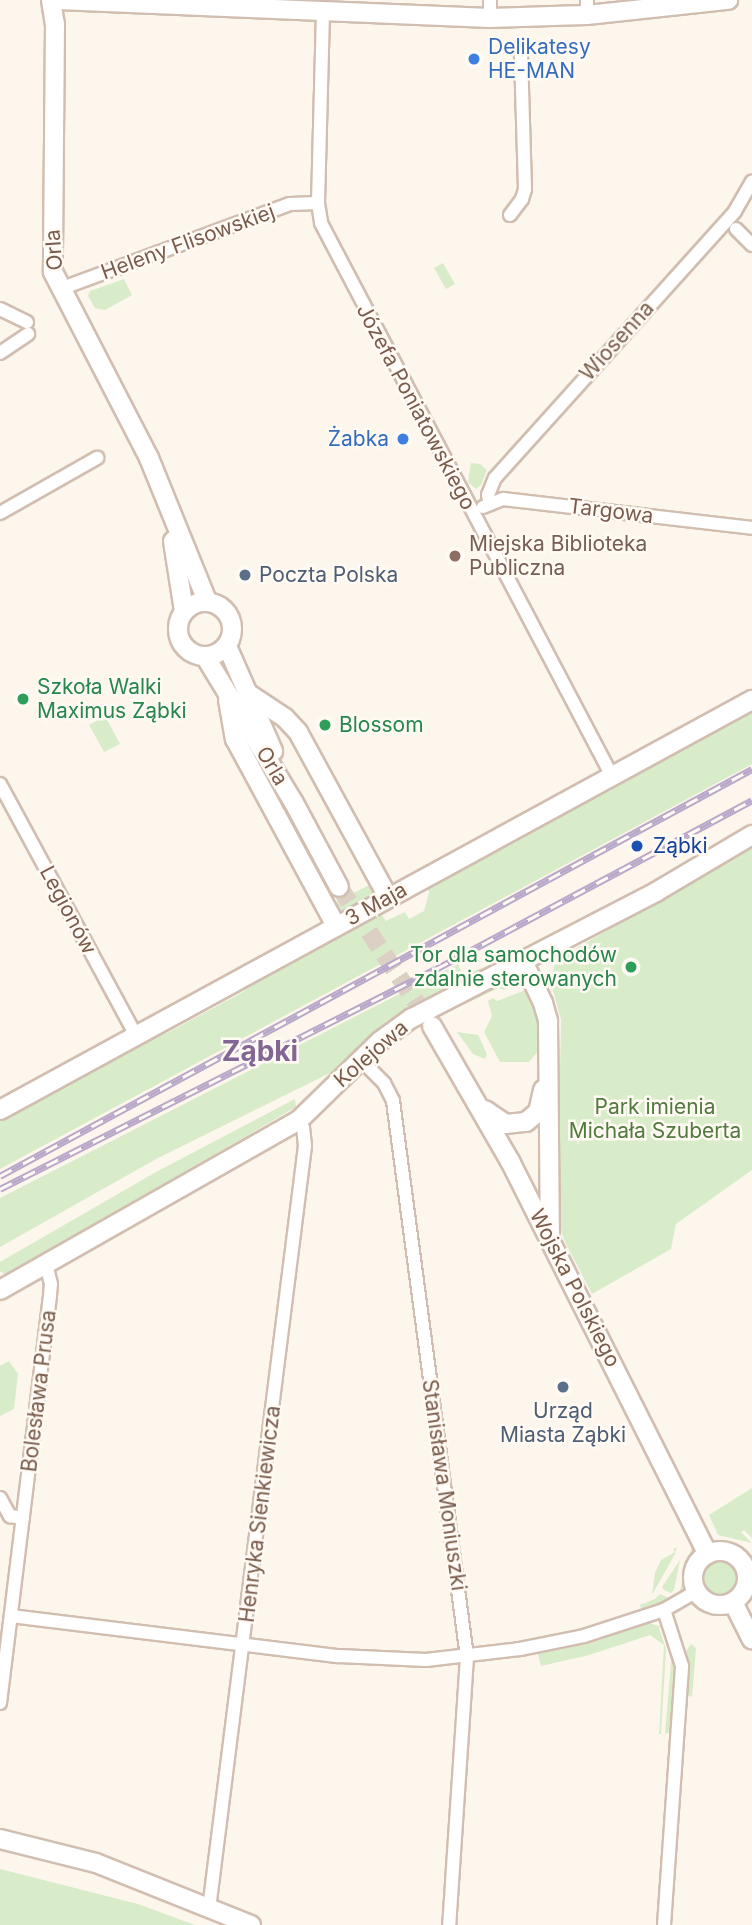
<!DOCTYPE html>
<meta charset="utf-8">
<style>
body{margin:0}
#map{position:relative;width:752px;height:1925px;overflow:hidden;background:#fdf6ec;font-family:Inter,sans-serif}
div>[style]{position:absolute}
.green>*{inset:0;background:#d8ecc9}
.round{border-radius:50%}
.secondary-tunnel>*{height:18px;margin-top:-9px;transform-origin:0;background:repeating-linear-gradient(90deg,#dcd0c4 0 18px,transparent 0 27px)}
.roads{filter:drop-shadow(2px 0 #d1beb0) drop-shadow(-2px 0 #d1beb0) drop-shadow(0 2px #d1beb0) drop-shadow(0 -2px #d1beb0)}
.street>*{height:12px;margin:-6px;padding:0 6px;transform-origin:6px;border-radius:6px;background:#fff}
.secondary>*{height:18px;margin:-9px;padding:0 9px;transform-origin:9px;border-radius:9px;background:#fff}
.secondary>.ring{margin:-9px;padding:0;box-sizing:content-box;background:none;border:18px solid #fff;border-radius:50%}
.rail>*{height:7px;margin-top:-3.5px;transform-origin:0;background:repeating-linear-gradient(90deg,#fffaf3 0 13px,#b9a8c9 0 26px);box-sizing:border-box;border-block:2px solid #b9a8c9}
.dots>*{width:19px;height:19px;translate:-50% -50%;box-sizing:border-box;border:4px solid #fffaf3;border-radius:50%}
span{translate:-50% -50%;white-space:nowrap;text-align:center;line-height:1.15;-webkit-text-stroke:5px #fffaf3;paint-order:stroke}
.shop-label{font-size:21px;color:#366cbe}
.left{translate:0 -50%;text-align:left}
.right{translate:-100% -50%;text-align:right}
.street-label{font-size:21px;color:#7a5c4d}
.education-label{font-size:21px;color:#785e54}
.service-label{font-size:21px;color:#4e5e75}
.leisure-label{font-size:21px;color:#27864d}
.transit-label{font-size:21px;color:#164399}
.park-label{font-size:21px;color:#537a41}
.district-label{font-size:28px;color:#846695;font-weight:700}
</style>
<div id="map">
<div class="green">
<div style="clip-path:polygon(443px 263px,455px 284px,446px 289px,434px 268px)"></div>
<div style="clip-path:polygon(124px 279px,132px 295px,105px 310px,95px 308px,88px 296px,90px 291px)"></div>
<div style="clip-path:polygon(471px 463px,480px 464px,487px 470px,481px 485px,476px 489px,468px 482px)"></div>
<div style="clip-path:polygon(752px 709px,752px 764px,0 1169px,0 1119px,151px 1036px,167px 1033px,243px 992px,253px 983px,380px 912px,386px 921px,405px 912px,409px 919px,424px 911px,429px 892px,427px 887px)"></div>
<div style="clip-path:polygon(105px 716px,120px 744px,104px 752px,89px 725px)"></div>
<div style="clip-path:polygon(752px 847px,752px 1170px,676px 1224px,671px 1249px,592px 1294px,565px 1242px,557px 1218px,561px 1020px,551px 983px,554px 966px,563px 956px)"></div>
<div style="clip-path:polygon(373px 883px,375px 894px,343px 911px,336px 910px,332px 904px)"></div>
<div style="clip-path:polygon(502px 960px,388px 1020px,336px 1070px,158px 1158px,0 1247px,0 1198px,458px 964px,462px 973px,469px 973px)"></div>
<div style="clip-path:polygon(514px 979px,522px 982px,504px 990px,499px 988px,465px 1004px,463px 1001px,504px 980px)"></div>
<div style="clip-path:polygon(528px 989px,539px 1018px,539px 1050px,529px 1062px,500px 1062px,484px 1032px,492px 1016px,488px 1001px,493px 998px,497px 1001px)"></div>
<div style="clip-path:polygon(457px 1032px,478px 1035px,487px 1054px,485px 1059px,473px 1054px)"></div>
<div style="clip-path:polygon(295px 1099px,296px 1107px,7px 1276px,0 1271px,0 1262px,156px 1172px)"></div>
<div style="clip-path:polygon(9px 1361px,18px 1374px,14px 1409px,0 1416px,0 1366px)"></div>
<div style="clip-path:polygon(752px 1488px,752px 1538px,744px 1530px,741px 1532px,752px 1543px,718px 1535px,709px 1515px)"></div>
<div style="clip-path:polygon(693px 1542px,694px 1552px,686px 1584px,679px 1594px)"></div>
<div style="clip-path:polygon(677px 1547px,675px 1554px,652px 1595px,655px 1573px,661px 1560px,675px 1552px,673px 1549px)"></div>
<div style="clip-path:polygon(680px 1560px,674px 1590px,671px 1593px,664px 1590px,662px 1587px)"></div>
<div class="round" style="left:703px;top:1561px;width:34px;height:34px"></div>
<div style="clip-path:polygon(660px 1594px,671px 1599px,642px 1611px,640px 1605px,655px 1599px)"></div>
<div style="clip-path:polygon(649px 1623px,662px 1627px,659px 1628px,666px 1649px,661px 1734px,659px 1734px,664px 1645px,650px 1635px,589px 1655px,541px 1666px,538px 1654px,587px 1644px)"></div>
<div style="clip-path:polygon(691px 1644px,696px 1648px,692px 1697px,687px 1695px,689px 1665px,686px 1651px)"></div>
<div style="clip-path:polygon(672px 1651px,674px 1669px,671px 1732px,665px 1734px)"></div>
<div style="clip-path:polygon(0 1869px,138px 1904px,195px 1925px,0 1925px)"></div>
</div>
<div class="secondary-tunnel">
<div style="left:339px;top:887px;width:164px;rotate:56.2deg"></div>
</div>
<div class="roads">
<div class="street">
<div style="left:587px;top:0;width:15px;rotate:90deg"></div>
<div style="left:323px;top:12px;width:191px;rotate:91.5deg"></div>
<div style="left:318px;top:203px;width:20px;rotate:81deg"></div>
<div style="left:321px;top:223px;width:625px;rotate:62.25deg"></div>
<div style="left:490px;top:18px;width:18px;rotate:-90deg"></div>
<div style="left:510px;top:215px;width:20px;rotate:-53deg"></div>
<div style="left:522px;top:199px;width:10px;rotate:-73deg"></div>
<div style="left:525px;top:189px;width:134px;rotate:-91.7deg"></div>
<div style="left:736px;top:229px;width:23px;rotate:45deg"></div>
<div style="left:60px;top:289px;width:245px;rotate:-20.3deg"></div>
<div style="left:290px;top:204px;width:28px;rotate:-2deg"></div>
<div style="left:0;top:309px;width:30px;rotate:26deg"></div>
<div style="left:0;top:353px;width:34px;rotate:-34deg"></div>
<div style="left:490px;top:504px;width:9px;rotate:-103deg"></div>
<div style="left:488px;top:495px;width:18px;rotate:-68deg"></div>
<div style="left:495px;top:478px;width:359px;rotate:-48deg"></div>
<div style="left:735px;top:211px;width:34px;rotate:-60deg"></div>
<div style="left:483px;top:507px;width:22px;rotate:-22deg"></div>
<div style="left:503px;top:499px;width:251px;rotate:6.6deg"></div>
<div style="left:0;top:513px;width:112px;rotate:-29.6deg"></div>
<div style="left:0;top:784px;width:286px;rotate:61.6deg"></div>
<div style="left:360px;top:1059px;width:34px;rotate:45deg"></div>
<div style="left:384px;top:1083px;width:20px;rotate:63deg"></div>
<div style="left:393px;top:1101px;width:561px;rotate:82.42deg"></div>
<div style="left:467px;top:1657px;width:269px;rotate:93.8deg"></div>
<div style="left:0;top:1498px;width:21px;rotate:61deg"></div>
<div style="left:10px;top:1516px;width:13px;rotate:9deg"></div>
<div style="left:11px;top:1616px;width:330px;rotate:7deg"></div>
<div style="left:339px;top:1656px;width:87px;rotate:2.6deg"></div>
<div style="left:426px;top:1660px;width:95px;rotate:-6.7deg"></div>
<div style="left:520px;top:1649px;width:65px;rotate:-11.5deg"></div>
<div style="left:584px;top:1636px;width:84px;rotate:-18deg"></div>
<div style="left:664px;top:1610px;width:38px;rotate:-30deg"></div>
<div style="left:0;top:1703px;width:411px;rotate:-83deg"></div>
<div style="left:50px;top:1295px;width:11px;rotate:-85deg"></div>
<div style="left:51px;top:1284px;width:21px;rotate:-104deg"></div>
<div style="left:209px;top:1909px;width:769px;rotate:-82.83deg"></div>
<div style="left:305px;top:1146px;width:18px;rotate:-96deg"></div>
<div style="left:303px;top:1128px;width:9px;rotate:-126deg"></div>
<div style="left:664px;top:1925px;width:260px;rotate:-86deg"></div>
<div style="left:682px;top:1666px;width:59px;rotate:-107.8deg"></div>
</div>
<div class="secondary">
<div style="left:51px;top:0;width:24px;rotate:81deg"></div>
<div style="left:55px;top:24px;width:248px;rotate:90.5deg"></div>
<div style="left:53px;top:272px;width:209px;rotate:62.7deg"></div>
<div style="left:149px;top:458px;width:154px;rotate:67.9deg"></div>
<div style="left:58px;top:0;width:432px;rotate:2.4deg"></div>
<div style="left:490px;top:18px;width:97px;rotate:-1.8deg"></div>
<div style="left:587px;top:15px;width:142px;rotate:-6.1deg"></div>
<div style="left:173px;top:541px;width:71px;rotate:81.1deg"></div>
<div class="ring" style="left:178px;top:602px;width:36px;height:36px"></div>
<div style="left:227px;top:646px;width:115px;rotate:66.3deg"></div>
<div style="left:205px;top:656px;width:172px;rotate:58.8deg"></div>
<div style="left:294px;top:803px;width:95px;rotate:61.8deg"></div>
<div style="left:249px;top:694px;width:43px;rotate:33.7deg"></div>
<div style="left:285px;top:718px;width:19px;rotate:47deg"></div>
<div style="left:298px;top:732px;width:188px;rotate:61.4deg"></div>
<div style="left:228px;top:700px;width:40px;rotate:80deg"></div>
<div style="left:235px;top:739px;width:213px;rotate:61.6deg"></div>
<div style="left:523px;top:961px;width:47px;rotate:64.5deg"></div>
<div style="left:543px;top:1003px;width:19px;rotate:74deg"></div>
<div style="left:548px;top:1021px;width:215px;rotate:89.5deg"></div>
<div style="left:432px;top:1026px;width:156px;rotate:60deg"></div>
<div style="left:510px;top:1161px;width:440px;rotate:63.3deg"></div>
<div style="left:0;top:1110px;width:857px;rotate:-28.6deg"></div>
<div style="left:485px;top:1110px;width:25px;rotate:34deg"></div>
<div style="left:506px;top:1124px;width:20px;rotate:-6deg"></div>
<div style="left:526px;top:1122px;width:16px;rotate:-40deg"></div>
<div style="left:538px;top:1112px;width:23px;rotate:-77deg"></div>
<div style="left:0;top:1290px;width:343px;rotate:-29.6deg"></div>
<div style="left:298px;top:1121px;width:115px;rotate:-44.3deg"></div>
<div style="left:380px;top:1041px;width:39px;rotate:-36deg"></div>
<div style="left:412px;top:1018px;width:275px;rotate:-27.3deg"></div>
<div style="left:656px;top:892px;width:112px;rotate:-30.7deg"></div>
<div class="ring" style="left:693px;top:1551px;width:36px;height:36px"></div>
<div style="left:733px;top:1602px;width:42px;rotate:63.4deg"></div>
<div style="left:0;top:1839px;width:99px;rotate:14deg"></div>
<div style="left:96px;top:1863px;width:167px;rotate:21.8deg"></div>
</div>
</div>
<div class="rail">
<div style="left:0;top:1176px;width:855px;rotate:-28.42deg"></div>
<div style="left:0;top:1189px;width:488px;rotate:-26.8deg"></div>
<div style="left:436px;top:969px;width:358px;rotate:-28.1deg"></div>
</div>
<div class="dots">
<div style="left:474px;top:59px;background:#3f7fe0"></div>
<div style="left:403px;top:439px;background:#3f7fe0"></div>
<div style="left:455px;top:556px;background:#8d6e63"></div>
<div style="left:245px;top:575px;background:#5c6f8a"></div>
<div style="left:23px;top:699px;background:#2e9e5b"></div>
<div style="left:325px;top:725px;background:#2e9e5b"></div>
<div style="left:637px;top:846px;background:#1a4fb4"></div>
<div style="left:631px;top:967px;background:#2e9e5b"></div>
<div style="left:563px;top:1387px;background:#5c6f8a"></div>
</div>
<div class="shop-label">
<span class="left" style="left:488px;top:59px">Delikatesy<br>HE-MAN</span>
<span class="right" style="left:389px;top:439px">Żabka</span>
</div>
<div class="street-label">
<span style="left:188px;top:242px;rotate:-20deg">Heleny Flisowskiej</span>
<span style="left:54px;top:250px;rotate:-94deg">Orla</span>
<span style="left:617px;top:341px;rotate:-48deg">Wiosenna</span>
<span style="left:416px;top:407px;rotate:62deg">Józefa Poniatowskiego</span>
<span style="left:611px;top:511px;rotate:7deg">Targowa</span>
<span style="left:272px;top:766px;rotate:59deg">Orla</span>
<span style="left:376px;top:904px;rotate:-29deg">3 Maja</span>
<span style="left:68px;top:910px;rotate:62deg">Legionów</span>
<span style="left:371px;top:1054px;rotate:-41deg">Kolejowa</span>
<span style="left:575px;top:1288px;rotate:63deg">Wojska Polskiego</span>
<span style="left:39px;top:1391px;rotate:-83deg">Bolesława Prusa</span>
<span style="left:444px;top:1485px;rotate:82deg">Stanisława Moniuszki</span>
<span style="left:260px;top:1514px;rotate:-83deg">Henryka Sienkiewicza</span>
</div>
<div class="education-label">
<span class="left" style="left:469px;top:556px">Miejska Biblioteka<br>Publiczna</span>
</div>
<div class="service-label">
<span class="left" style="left:259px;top:575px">Poczta Polska</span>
<span style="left:563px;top:1423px">Urząd<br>Miasta Ząbki</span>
</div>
<div class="leisure-label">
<span class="left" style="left:37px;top:699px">Szkoła Walki<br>Maximus Ząbki</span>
<span class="left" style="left:339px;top:725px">Blossom</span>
<span class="right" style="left:617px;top:967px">Tor dla samochodów<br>zdalnie sterowanych</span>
</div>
<div class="transit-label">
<span class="left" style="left:653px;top:846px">Ząbki</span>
</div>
<div class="park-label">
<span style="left:655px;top:1119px">Park imienia<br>Michała Szuberta</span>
</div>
<div class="district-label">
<span style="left:260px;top:1051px">Ząbki</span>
</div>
</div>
